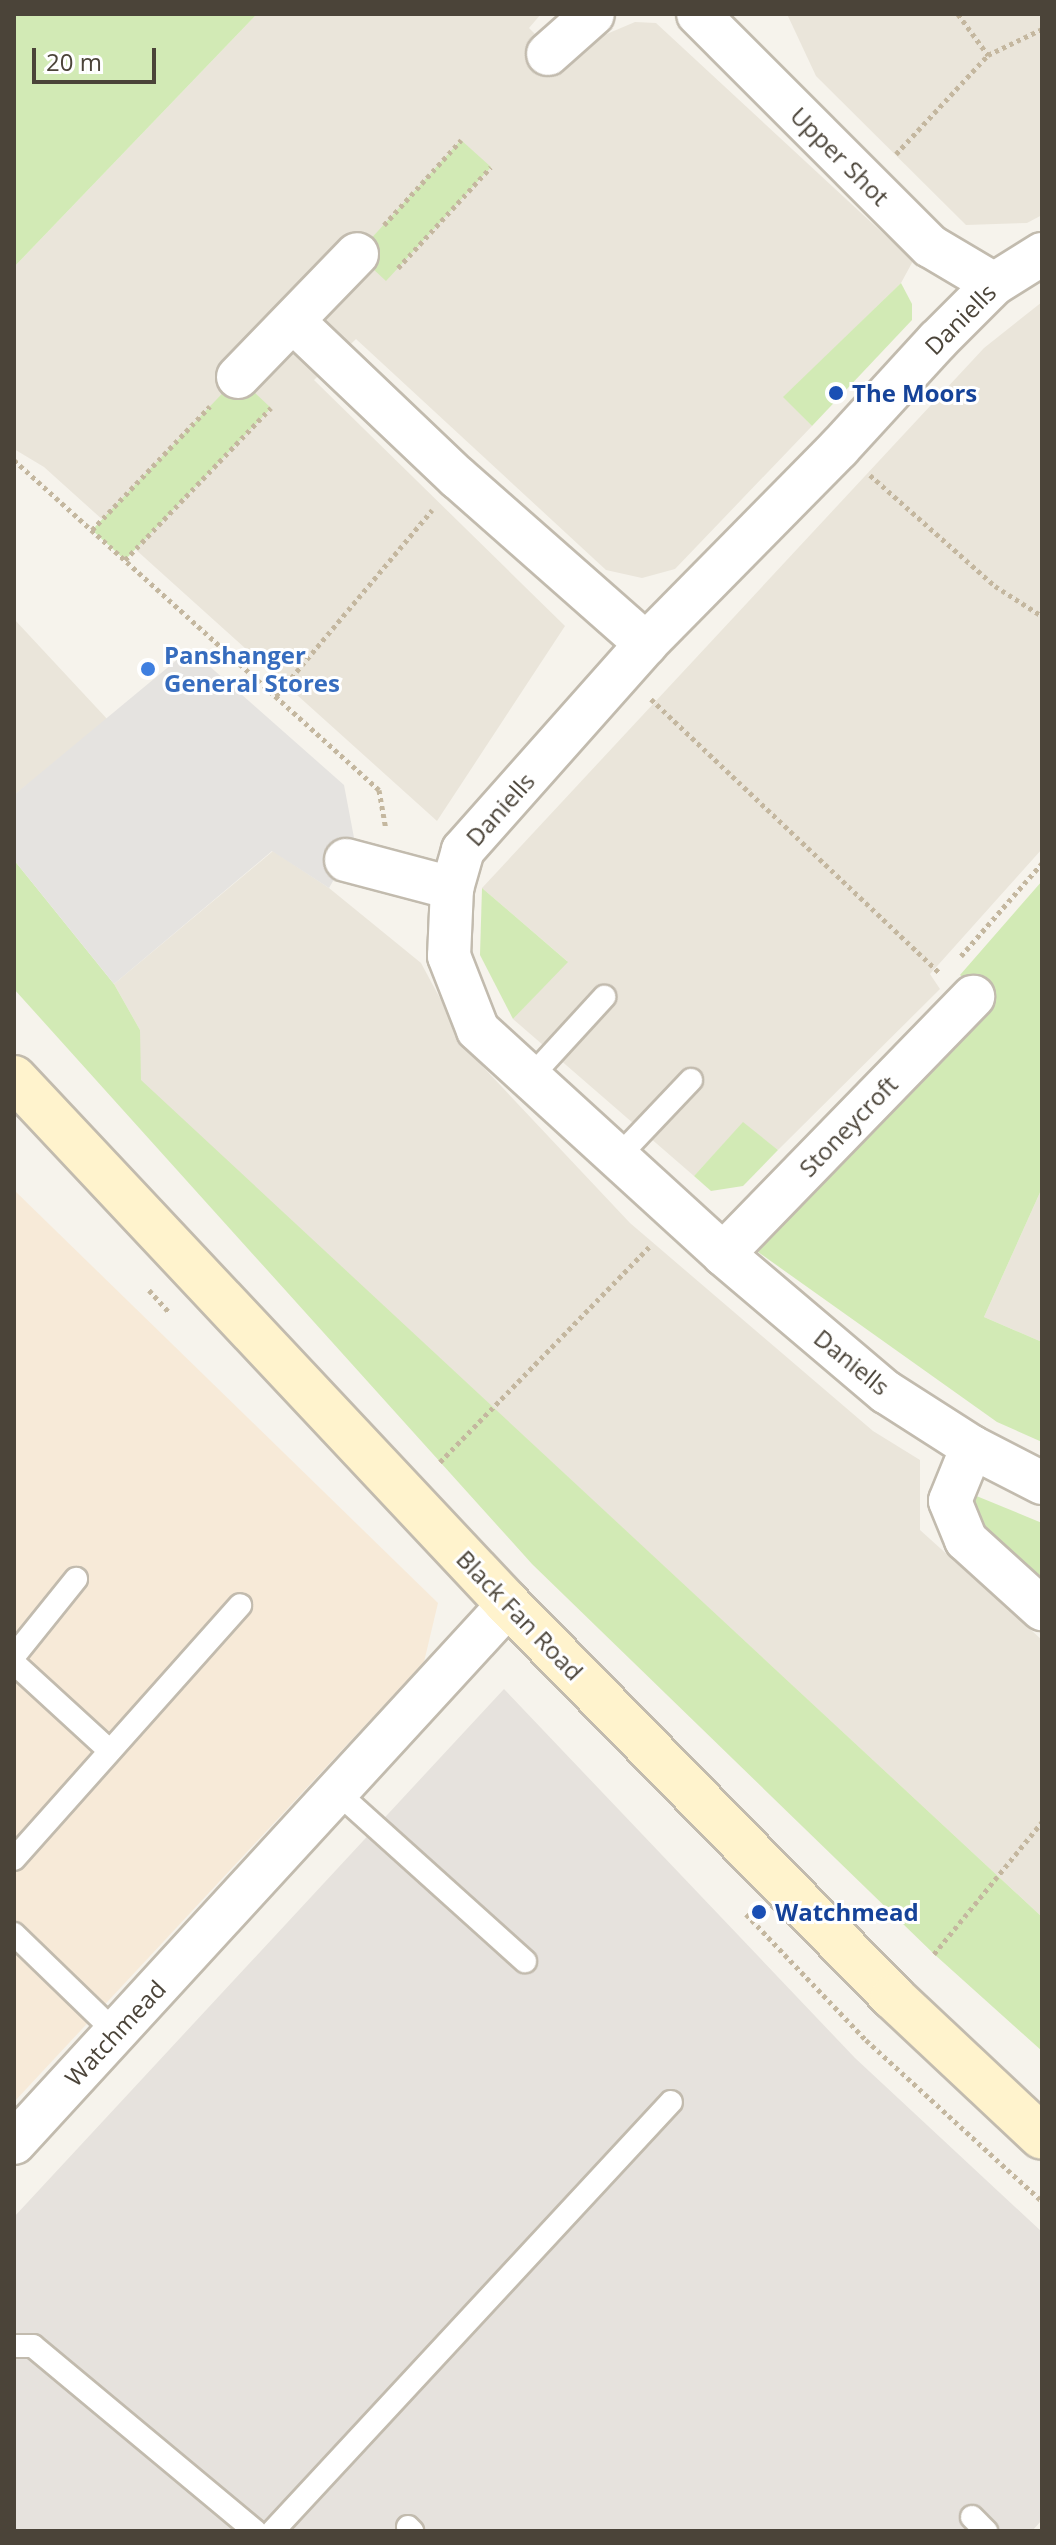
<!DOCTYPE html>
<style>
body{margin:0}
#map{position:relative;width:1056px;height:2545px;overflow:hidden;background:#f6f3ec;font-family:"Open Sans",sans-serif}
div>[style]{position:absolute}
.residential>*{inset:0;background:#eae5da}
.commercial>*{inset:0;background:#f7ead8}
.industrial>*{inset:0;background:#e6e2dd}
.green>*{inset:0;background:#d2eab5}
.parking>*{inset:0;background:#e5e3e0}
.path>*{height:5px;margin-top:-2.5px;transform-origin:0;background:repeating-linear-gradient(90deg,#c4b79f 0 4px,transparent 0 8px)}
.roads{filter:drop-shadow(2px 0 #c2bbae) drop-shadow(-2px 0 #c2bbae) drop-shadow(0 2px #c2bbae) drop-shadow(0 -2px #c2bbae)}
.lane>*{height:22px;margin:-11px;padding:0 11px;transform-origin:11px;border-radius:11px;background:#fff}
.street>*{height:42px;margin:-21px;padding:0 21px;transform-origin:21px;border-radius:21px;background:#fff}
.secondary>*{height:44px;margin:-22px;padding:0 22px;transform-origin:22px;border-radius:22px;background:#fff3cd}
.dots>*{width:22px;height:22px;translate:-50% -50%;box-sizing:border-box;border:4px solid #fff;border-radius:50%}
span{translate:-50% -50%;white-space:nowrap;text-align:center;line-height:1.15;-webkit-text-stroke:6px #fff;paint-order:stroke}
.street-label{font-size:24px;color:#4b4439}
.transit-label{font-size:24px;color:#164399;font-weight:700}
.left{translate:0 -50%;text-align:left}
.shop-label{font-size:24px;color:#366cbe;font-weight:700}
.frame{position:absolute;inset:0;border:16px solid #4b4439;pointer-events:none}
.scale{position:absolute;left:32px;top:48px;width:124px;height:36px;box-sizing:border-box;border:4px solid #4b4439;border-top:0;padding-left:10px;font-size:24px;line-height:28px;white-space:nowrap;color:#4b4439;-webkit-text-stroke:6px #fff;paint-order:stroke}
</style>
<div id="map">
<div class="residential">
<div style="clip-path:polygon(257px 14px,541px 14px,529px 28px,568px 67px,602px 36px,635px 22px,656px 23px,913px 261px,901px 283px,784px 397px,812px 426px,675px 569px,642px 578px,606px 570px,356px 339px,314px 380px,565px 626px,437px 821px,44px 467px,14px 449px,14px 267px)"></div>
<div style="clip-path:polygon(787px 14px,1042px 14px,1042px 215px,1027px 223px,966px 225px,816px 76px)"></div>
<div style="clip-path:polygon(1042px 302px,1042px 849px,930px 974px,940px 989px,778px 1150px,743px 1123px,694px 1176px,513px 1019px,567px 961px,482px 888px,984px 348px)"></div>
<div style="clip-path:polygon(14px 619px,109px 721px,14px 795px)"></div>
<div style="clip-path:polygon(273px 851px,329px 888px,421px 963px,469px 1052px,630px 1223px,873px 1431px,920px 1460px,920px 1530px,1042px 1640px,1042px 1917px,140px 1080px,140px 1030px,114px 984px)"></div>
<div style="clip-path:polygon(1042px 1188px,1042px 1342px,984px 1317px)"></div>
</div>
<div class="commercial">
<div style="clip-path:polygon(14px 1190px,438px 1603px,424px 1662px,14px 2102px)"></div>
</div>
<div class="industrial">
<div style="clip-path:polygon(504px 1689px,855px 2058px,1042px 2232px,1042px 2520px,1032px 2531px,14px 2531px,14px 2217px)"></div>
</div>
<div class="green">
<div style="clip-path:polygon(14px 14px,257px 14px,14px 267px)"></div>
<div style="clip-path:polygon(461px 140px,491px 167px,386px 281px,357px 254px)"></div>
<div style="clip-path:polygon(901px 283px,912px 304px,912px 320px,812px 426px,783px 397px)"></div>
<div style="clip-path:polygon(238px 377px,271px 408px,125px 560px,92px 530px)"></div>
<div style="clip-path:polygon(14px 860px,114px 984px,140px 1030px,141px 1080px,1042px 1917px,1042px 2051px,934px 1954px,532px 1564px,14px 989px)"></div>
<div style="clip-path:polygon(1042px 881px,1042px 1188px,984px 1317px,1042px 1342px,1042px 1442px,997px 1422px,758px 1252px,988px 997px,960px 975px)"></div>
<div style="clip-path:polygon(482px 888px,568px 962px,513px 1019px,480px 955px)"></div>
<div style="clip-path:polygon(743px 1122px,778px 1150px,743px 1186px,711px 1191px,694px 1176px)"></div>
<div style="clip-path:polygon(974px 1495px,1042px 1523px,1042px 1600px,983px 1540px,966px 1501px)"></div>
</div>
<div class="parking">
<div style="clip-path:polygon(190px 649px,344px 785px,355px 843px,329px 888px,272px 851px,114px 984px,14px 860px,14px 795px)"></div>
</div>
<div class="path">
<div style="left:958px;top:14px;width:51px;rotate:53.8deg"></div>
<div style="left:896px;top:154px;width:135px;rotate:-47.1deg"></div>
<div style="left:988px;top:55px;width:60px;rotate:-25.7deg"></div>
<div style="left:384px;top:225px;width:115px;rotate:-47.8deg"></div>
<div style="left:398px;top:268px;width:137px;rotate:-47.4deg"></div>
<div style="left:14px;top:460px;width:492px;rotate:42.1deg"></div>
<div style="left:379px;top:790px;width:39px;rotate:80deg"></div>
<div style="left:870px;top:475px;width:167px;rotate:41.6deg"></div>
<div style="left:995px;top:586px;width:56px;rotate:32.6deg"></div>
<div style="left:92px;top:530px;width:171px;rotate:-46.4deg"></div>
<div style="left:125px;top:560px;width:211px;rotate:-46.2deg"></div>
<div style="left:276px;top:696px;width:243px;rotate:-50deg"></div>
<div style="left:651px;top:699px;width:398px;rotate:43.5deg"></div>
<div style="left:961px;top:956px;width:123px;rotate:-48.9deg"></div>
<div style="left:149px;top:1290px;width:30px;rotate:48deg"></div>
<div style="left:440px;top:1462px;width:303px;rotate:-45.8deg"></div>
<div style="left:746px;top:1914px;width:174px;rotate:46.4deg"></div>
<div style="left:866px;top:2040px;width:239px;rotate:42.5deg"></div>
<div style="left:934px;top:1954px;width:171px;rotate:-50.7deg"></div>
</div>
<div class="roads">
<div class="lane">
<div style="left:528px;top:1080px;width:113px;rotate:-47.5deg"></div>
<div style="left:616px;top:1159px;width:109px;rotate:-46.5deg"></div>
<div style="left:14px;top:1656px;width:99px;rotate:-51.2deg"></div>
<div style="left:14px;top:1663px;width:130px;rotate:42.5deg"></div>
<div style="left:337px;top:1792px;width:253px;rotate:42deg"></div>
<div style="left:14px;top:1859px;width:340px;rotate:-48.3deg"></div>
<div style="left:14px;top:1934px;width:142px;rotate:44.1deg"></div>
<div style="left:14px;top:2346px;width:19px"></div>
<div style="left:33px;top:2346px;width:289px;rotate:39.8deg"></div>
<div style="left:972px;top:2517px;width:20px;rotate:45deg"></div>
<div style="left:408px;top:2527px;width:6px;rotate:45deg"></div>
<div style="left:273px;top:2531px;width:585px;rotate:-47.15deg"></div>
</div>
<div class="street">
<div style="left:698px;top:14px;width:328px;rotate:45deg"></div>
<div style="left:930px;top:246px;width:74px;rotate:30.7deg"></div>
<div style="left:548px;top:54px;width:60px;rotate:-41.6deg"></div>
<div style="left:1042px;top:254px;width:57px;rotate:148deg"></div>
<div style="left:994px;top:284px;width:81px;rotate:135deg"></div>
<div style="left:937px;top:341px;width:145px;rotate:132.5deg"></div>
<div style="left:839px;top:448px;width:275px;rotate:134.6deg"></div>
<div style="left:646px;top:644px;width:276px;rotate:131.6deg"></div>
<div style="left:463px;top:850px;width:40px;rotate:106deg"></div>
<div style="left:452px;top:888px;width:68px;rotate:92.5deg"></div>
<div style="left:449px;top:956px;width:79px;rotate:68.6deg"></div>
<div style="left:478px;top:1030px;width:332px;rotate:42.4deg"></div>
<div style="left:723px;top:1254px;width:214px;rotate:40.3deg"></div>
<div style="left:886px;top:1392px;width:102px;rotate:32.6deg"></div>
<div style="left:972px;top:1447px;width:79px;rotate:27.2deg"></div>
<div style="left:295px;top:323px;width:225px;rotate:43.6deg"></div>
<div style="left:458px;top:478px;width:251px;rotate:41.4deg"></div>
<div style="left:238px;top:377px;width:171px;rotate:-45.9deg"></div>
<div style="left:346px;top:860px;width:110px;rotate:14.8deg"></div>
<div style="left:723px;top:1254px;width:359px;rotate:-45.8deg"></div>
<div style="left:972px;top:1447px;width:58px;rotate:112.2deg"></div>
<div style="left:950px;top:1501px;width:42px;rotate:67.7deg"></div>
<div style="left:966px;top:1540px;width:103px;rotate:42.2deg"></div>
<div style="left:14px;top:2143px;width:732px;rotate:-47.44deg"></div>
</div>
<div class="secondary">
<div style="left:14px;top:1078px;width:719px;rotate:46.8deg"></div>
<div style="left:506px;top:1602px;width:553px;rotate:45.59deg"></div>
<div style="left:893px;top:1997px;width:204px;rotate:43.2deg"></div>
</div>
</div>
<div class="dots">
<div style="left:836px;top:393px;background:#1a4fb4"></div>
<div style="left:148px;top:669px;background:#3f7fe0"></div>
<div style="left:759px;top:1912px;background:#1a4fb4"></div>
</div>
<div class="street-label">
<span style="left:840px;top:156px;rotate:45deg">Upper Shot</span>
<span style="left:960px;top:319px;rotate:-45deg">Daniells</span>
<span style="left:500px;top:809px;rotate:-48deg">Daniells</span>
<span style="left:848px;top:1126px;rotate:-46deg">Stoneycroft</span>
<span style="left:852px;top:1362px;rotate:39deg">Daniells</span>
<span style="left:520px;top:1615px;rotate:46deg">Black Fan Road</span>
<span style="left:115px;top:2033px;rotate:-47deg">Watchmead</span>
</div>
<div class="transit-label">
<span class="left" style="left:852px;top:393px">The Moors</span>
<span class="left" style="left:775px;top:1912px">Watchmead</span>
</div>
<div class="shop-label">
<span class="left" style="left:164px;top:669px">Panshanger<br>General Stores</span>
</div>
<div class="frame"></div>
<div class="scale">20 m</div>
</div>
